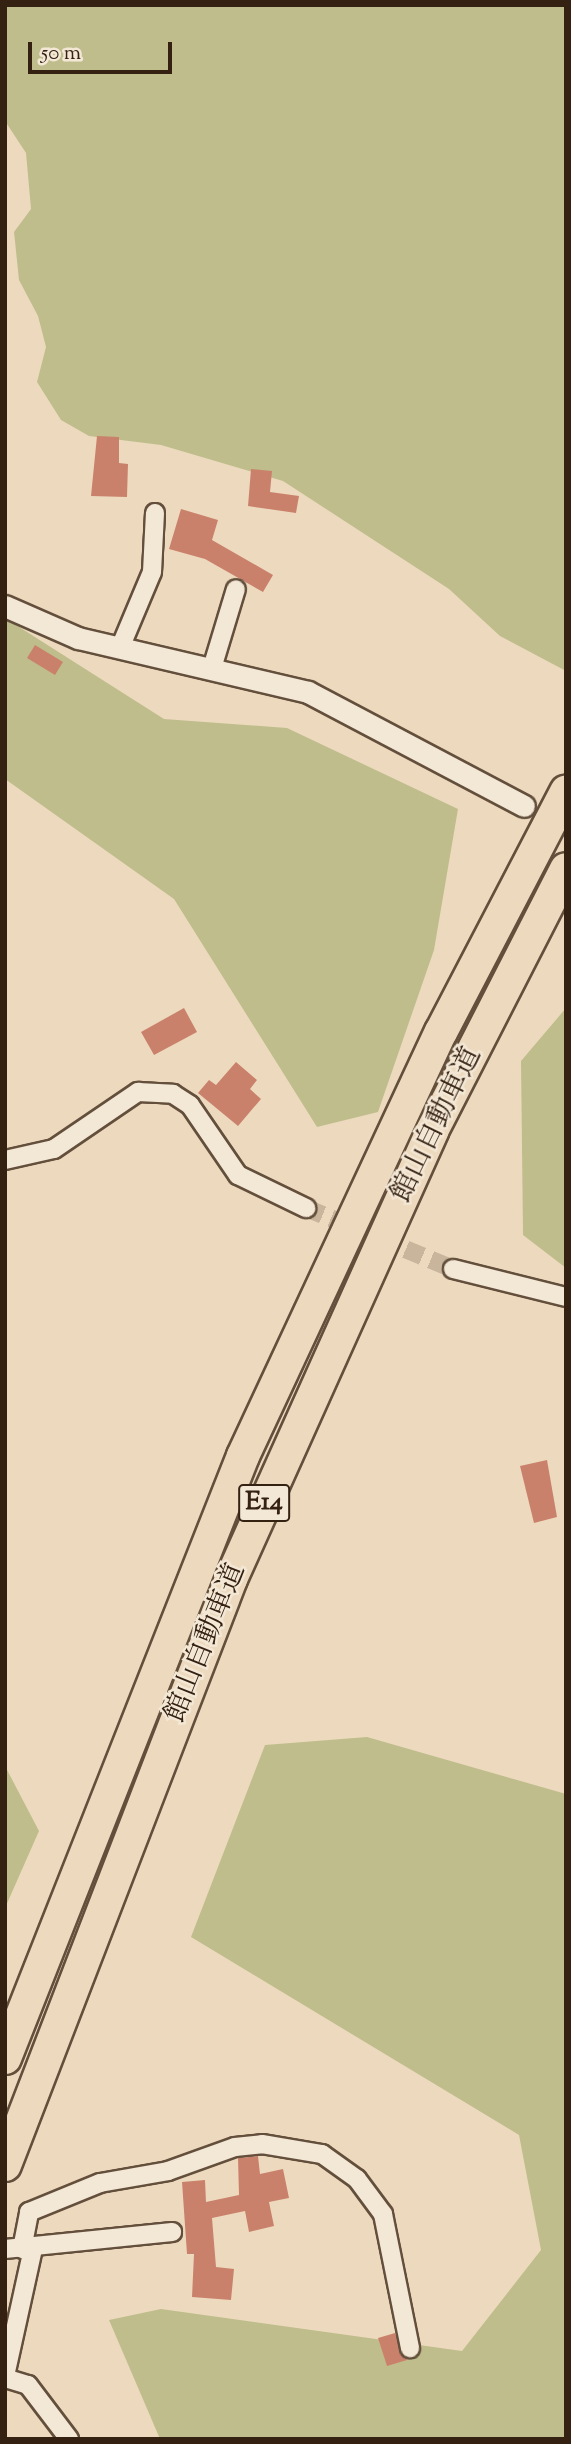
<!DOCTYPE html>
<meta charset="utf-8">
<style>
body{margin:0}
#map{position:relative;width:571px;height:2444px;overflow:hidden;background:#eddabe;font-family:"Sorts Mill Goudy","Noto Serif JP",serif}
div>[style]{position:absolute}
.green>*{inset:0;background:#bfbd8c}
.building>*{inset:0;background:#ca816b}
.minor-tunnel>*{height:18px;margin-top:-9px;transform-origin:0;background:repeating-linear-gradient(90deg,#c8b59b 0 18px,transparent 0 27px)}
.roads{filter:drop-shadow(2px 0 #634f3c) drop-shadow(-2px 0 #634f3c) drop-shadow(0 2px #634f3c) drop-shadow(0 -2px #634f3c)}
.minor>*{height:18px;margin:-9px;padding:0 9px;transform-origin:9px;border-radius:9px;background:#f3e7d5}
.tertiary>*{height:21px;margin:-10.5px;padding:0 10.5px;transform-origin:10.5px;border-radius:10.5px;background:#f3e7d5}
.motorway>*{height:32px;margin:-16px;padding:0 16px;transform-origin:16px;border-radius:16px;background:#eddabe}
span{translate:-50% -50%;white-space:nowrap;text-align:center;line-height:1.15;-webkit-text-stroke:5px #f3e7d5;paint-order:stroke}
.shield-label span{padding:2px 5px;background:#f3e7d5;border:2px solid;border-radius:5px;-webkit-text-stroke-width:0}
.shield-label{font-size:26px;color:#352111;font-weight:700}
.street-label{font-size:28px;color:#352111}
.frame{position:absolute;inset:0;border:7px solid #352111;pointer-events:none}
.scale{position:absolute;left:28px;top:42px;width:144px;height:32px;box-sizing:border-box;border:4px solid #352111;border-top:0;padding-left:9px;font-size:21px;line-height:24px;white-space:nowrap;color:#352111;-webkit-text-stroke:5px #f3e7d5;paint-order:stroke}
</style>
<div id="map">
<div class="green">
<div style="clip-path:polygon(5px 5px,566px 5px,566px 671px,500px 636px,449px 589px,283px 481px,161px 445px,89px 436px,61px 420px,37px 382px,46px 347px,38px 316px,19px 280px,14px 232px,31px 209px,26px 153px,5px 121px)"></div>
<div style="clip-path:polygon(5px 618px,164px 719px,287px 728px,458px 809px,434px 950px,378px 1112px,317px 1127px,174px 899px,5px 779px)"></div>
<div style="clip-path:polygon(566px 1008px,566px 1268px,523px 1235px,521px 1061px)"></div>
<div style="clip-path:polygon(367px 1737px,566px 1794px,566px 2439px,160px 2439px,109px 2320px,161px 2309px,462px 2351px,541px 2250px,519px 2135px,191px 1937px,265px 1745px)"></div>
<div style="clip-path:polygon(5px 1766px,39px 1831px,5px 1908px)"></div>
</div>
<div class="building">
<div style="clip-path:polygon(97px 436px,119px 437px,119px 463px,128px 464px,127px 497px,91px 496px)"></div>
<div style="clip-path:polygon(251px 469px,272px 471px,270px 492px,299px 496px,296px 513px,248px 506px)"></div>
<div style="clip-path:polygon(181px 509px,218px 520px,212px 540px,273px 575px,263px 592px,205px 559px,169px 549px)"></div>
<div style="clip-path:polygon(35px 645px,63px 662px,55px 675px,27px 658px)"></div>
<div style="clip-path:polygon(184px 1008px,197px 1032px,154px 1055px,141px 1032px)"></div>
<div style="clip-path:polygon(236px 1062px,257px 1080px,250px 1089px,261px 1099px,238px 1126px,198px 1093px,209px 1080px,216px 1085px)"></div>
<div style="clip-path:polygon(547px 1460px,557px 1517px,534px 1523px,520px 1466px)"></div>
<div style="clip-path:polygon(258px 2156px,260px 2174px,283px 2169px,289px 2198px,269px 2202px,274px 2226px,249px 2232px,245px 2211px,212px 2218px,216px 2267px,234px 2269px,231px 2300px,192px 2297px,194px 2254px,187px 2254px,182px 2182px,205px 2180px,206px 2202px,239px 2195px,238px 2158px)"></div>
<div style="clip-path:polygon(395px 2333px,407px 2360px,387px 2366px,378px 2338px)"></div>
</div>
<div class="minor-tunnel">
<div style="left:306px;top:1208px;width:159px;rotate:22.5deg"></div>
</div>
<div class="roads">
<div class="minor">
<div style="left:120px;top:648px;width:82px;rotate:-67.2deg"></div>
<div style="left:152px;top:572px;width:59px;rotate:-87.1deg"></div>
<div style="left:213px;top:665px;width:79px;rotate:-73.2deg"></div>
<div style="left:5px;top:1160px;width:50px;rotate:-12.7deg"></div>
<div style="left:54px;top:1149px;width:102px;rotate:-34.2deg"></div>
<div style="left:138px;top:1092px;width:35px;rotate:3deg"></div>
<div style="left:173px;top:1094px;width:20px;rotate:33deg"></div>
<div style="left:190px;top:1105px;width:85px;rotate:55.6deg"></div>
<div style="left:238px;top:1175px;width:76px;rotate:25.9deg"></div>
<div style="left:453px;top:1269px;width:116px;rotate:13.9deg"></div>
<div style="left:5px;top:2249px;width:168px;rotate:-5.8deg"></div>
<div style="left:22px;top:2249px;width:38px;rotate:-79deg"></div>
<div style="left:29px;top:2212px;width:77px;rotate:-22.2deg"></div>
<div style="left:100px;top:2183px;width:69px;rotate:-10deg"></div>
<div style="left:168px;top:2171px;width:71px;rotate:-19.7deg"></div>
<div style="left:235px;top:2147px;width:27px;rotate:-6deg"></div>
<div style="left:262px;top:2144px;width:61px;rotate:9.5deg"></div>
<div style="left:322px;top:2154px;width:43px;rotate:35.5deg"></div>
<div style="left:357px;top:2179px;width:44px;rotate:53.4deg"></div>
<div style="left:383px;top:2214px;width:137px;rotate:78.6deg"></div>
<div style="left:5px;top:2376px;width:130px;rotate:-77.6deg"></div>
<div style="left:5px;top:2378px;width:24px;rotate:17deg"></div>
<div style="left:28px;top:2385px;width:68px;rotate:52.8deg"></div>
</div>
<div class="tertiary">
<div style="left:5px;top:606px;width:80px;rotate:23.7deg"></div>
<div style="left:78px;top:638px;width:236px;rotate:13.2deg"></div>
<div style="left:308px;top:692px;width:244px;rotate:27.8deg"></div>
</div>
<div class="motorway">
<div style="left:5px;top:2058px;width:647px;rotate:-68.43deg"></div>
<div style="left:243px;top:1456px;width:468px;rotate:-65deg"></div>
<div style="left:441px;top:1032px;width:271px;rotate:-62.5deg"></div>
<div style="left:5px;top:2165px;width:628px;rotate:-68.91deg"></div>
<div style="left:231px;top:1579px;width:491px;rotate:-65.8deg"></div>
<div style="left:432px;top:1131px;width:294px;rotate:-62.9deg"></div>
</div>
</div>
<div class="shield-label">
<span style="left:264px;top:1503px">E14</span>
</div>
<div class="street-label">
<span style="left:437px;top:1125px;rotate:-64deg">館山自動車道</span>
<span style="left:206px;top:1643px;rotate:-68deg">館山自動車道</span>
</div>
<div class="frame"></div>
<div class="scale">50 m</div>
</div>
